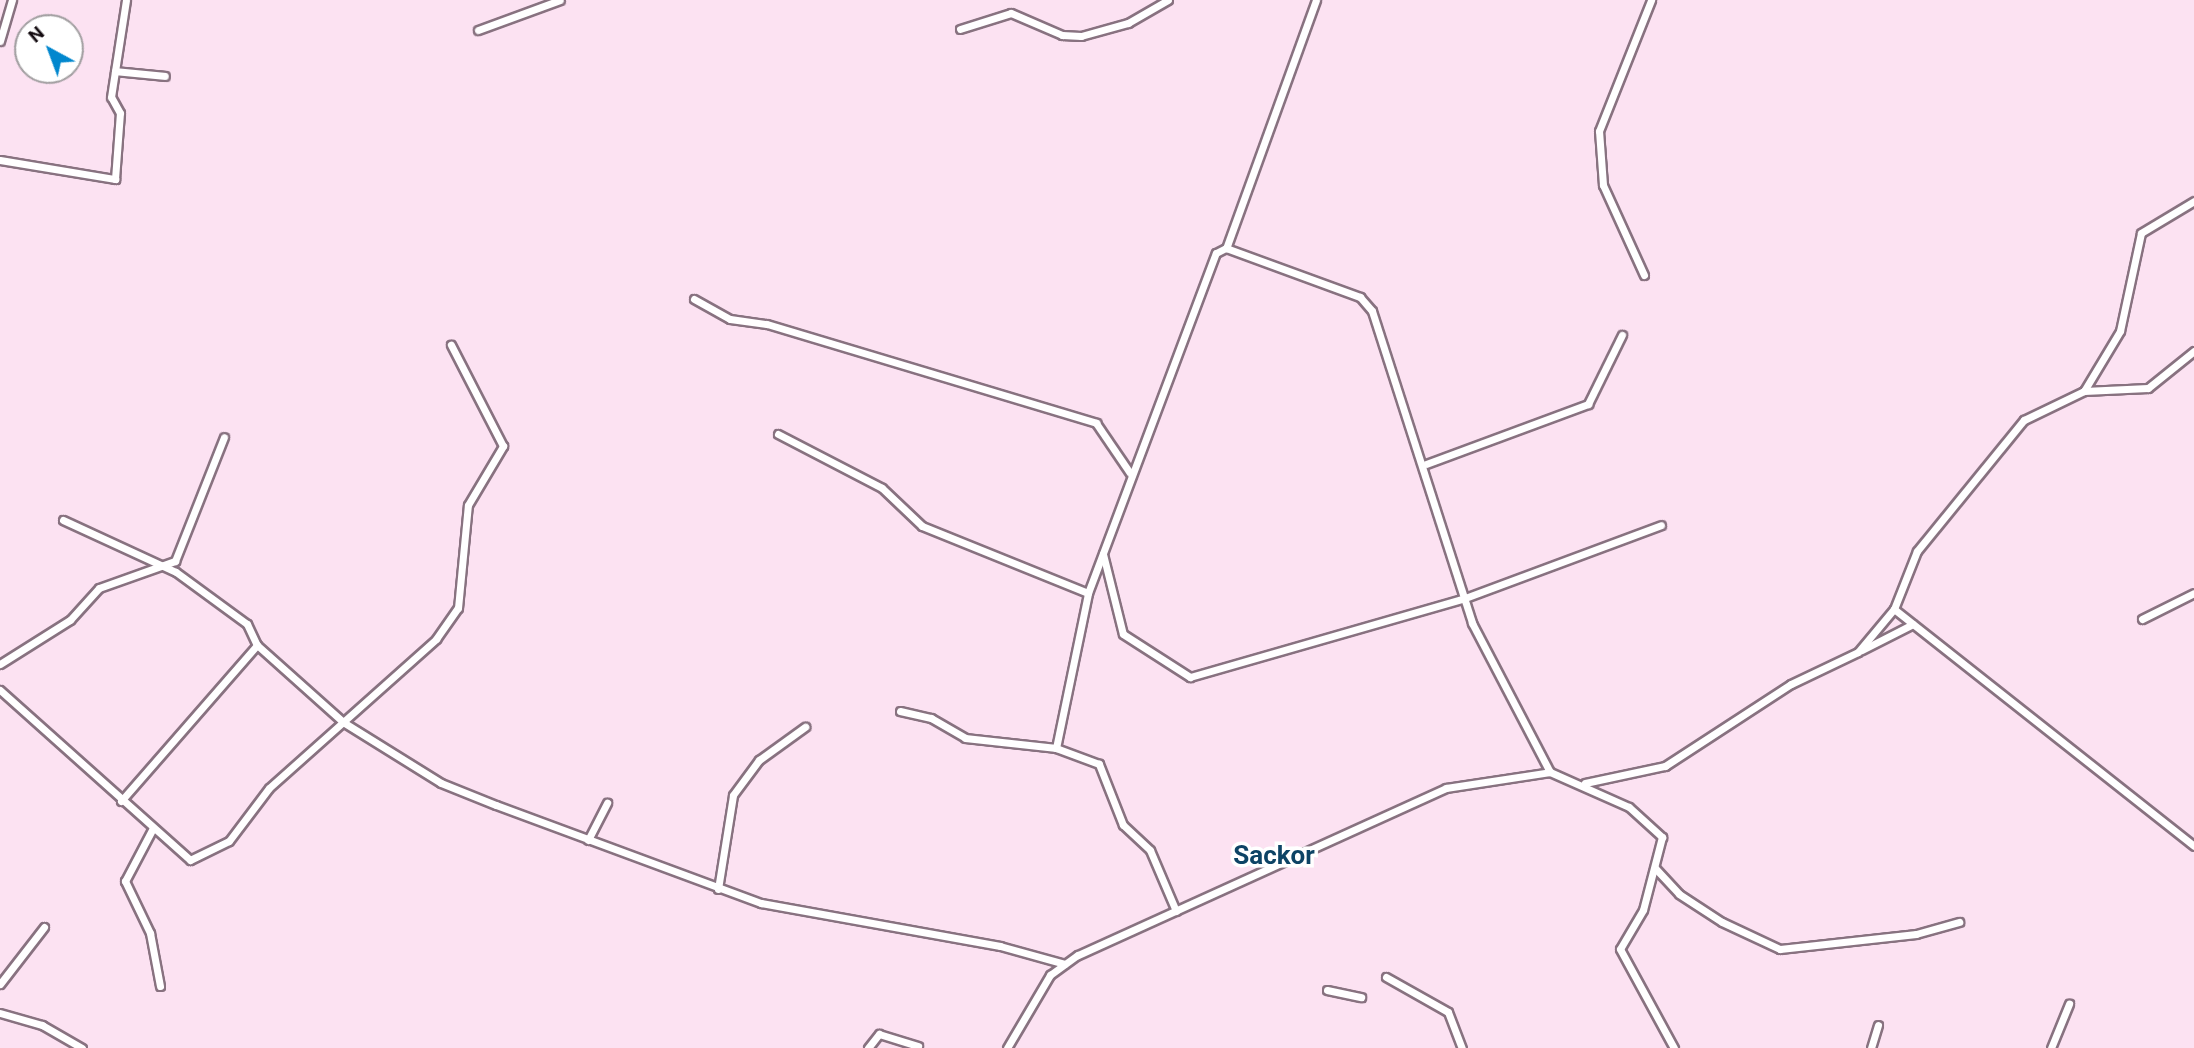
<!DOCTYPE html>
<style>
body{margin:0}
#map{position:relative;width:2194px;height:1048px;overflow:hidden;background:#fce2f2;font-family:Roboto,sans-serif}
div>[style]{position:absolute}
.roads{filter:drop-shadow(2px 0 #887280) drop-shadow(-2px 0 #887280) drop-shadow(0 2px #887280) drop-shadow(0 -2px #887280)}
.street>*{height:7px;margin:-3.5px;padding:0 3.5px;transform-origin:3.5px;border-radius:3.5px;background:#fff}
span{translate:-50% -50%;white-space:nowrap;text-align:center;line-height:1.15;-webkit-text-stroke:7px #fff;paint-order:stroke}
.neighbourhood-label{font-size:26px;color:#0d4365;font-weight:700}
.north{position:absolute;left:14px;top:14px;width:70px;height:70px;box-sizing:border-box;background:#fff;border:2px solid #a19ea0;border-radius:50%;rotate:319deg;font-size:19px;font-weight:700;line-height:28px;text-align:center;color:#140c11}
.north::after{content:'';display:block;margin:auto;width:24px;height:32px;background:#0187ce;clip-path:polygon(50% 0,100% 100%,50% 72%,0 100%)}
</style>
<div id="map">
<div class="roads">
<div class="street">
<div style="left:1316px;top:0;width:264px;rotate:109.9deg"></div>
<div style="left:1226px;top:248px;width:143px;rotate:20.1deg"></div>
<div style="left:1360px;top:297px;width:18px;rotate:49deg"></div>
<div style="left:1372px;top:311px;width:328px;rotate:72.2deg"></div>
<div style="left:1472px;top:623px;width:168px;rotate:62.4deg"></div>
<div style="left:1550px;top:772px;width:86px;rotate:23.9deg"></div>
<div style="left:1629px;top:807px;width:45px;rotate:42.3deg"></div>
<div style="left:1662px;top:837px;width:75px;rotate:104.6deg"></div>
<div style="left:1643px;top:910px;width:45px;rotate:120.5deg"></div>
<div style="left:1620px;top:949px;width:113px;rotate:61.4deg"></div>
<div style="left:960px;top:29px;width:53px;rotate:-17.4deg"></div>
<div style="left:1011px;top:13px;width:56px;rotate:23.3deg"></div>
<div style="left:1062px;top:35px;width:19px;rotate:3deg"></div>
<div style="left:1081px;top:36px;width:49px;rotate:-15.5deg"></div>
<div style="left:1128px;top:23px;width:46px;rotate:-29.9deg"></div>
<div style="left:478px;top:30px;width:87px;rotate:-20.1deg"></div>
<div style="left:0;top:41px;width:43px;rotate:-73.7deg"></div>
<div style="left:115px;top:71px;width:50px;rotate:5.7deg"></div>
<div style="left:0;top:160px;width:117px;rotate:9.4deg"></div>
<div style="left:115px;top:179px;width:66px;rotate:-85.7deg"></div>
<div style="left:120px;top:113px;width:18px;rotate:-119deg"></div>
<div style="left:111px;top:97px;width:98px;rotate:-81.2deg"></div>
<div style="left:1644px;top:275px;width:99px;rotate:-114.5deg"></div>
<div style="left:1603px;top:185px;width:54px;rotate:-94.2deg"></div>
<div style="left:1599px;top:131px;width:141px;rotate:-68.3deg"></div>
<div style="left:694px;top:299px;width:41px;rotate:29.1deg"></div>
<div style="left:730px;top:319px;width:37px;rotate:8deg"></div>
<div style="left:767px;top:324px;width:344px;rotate:16.7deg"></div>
<div style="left:1096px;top:423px;width:60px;rotate:55.8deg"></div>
<div style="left:2084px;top:391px;width:70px;rotate:-59deg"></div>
<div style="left:2120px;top:331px;width:100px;rotate:-77.9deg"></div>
<div style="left:2141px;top:233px;width:62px;rotate:-31.1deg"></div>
<div style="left:778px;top:434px;width:117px;rotate:27.4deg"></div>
<div style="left:882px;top:488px;width:55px;rotate:43.5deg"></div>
<div style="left:922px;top:526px;width:179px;rotate:22deg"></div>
<div style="left:1426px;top:464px;width:173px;rotate:-20.3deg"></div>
<div style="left:1588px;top:404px;width:77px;rotate:-63.8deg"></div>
<div style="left:63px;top:520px;width:124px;rotate:24.7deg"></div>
<div style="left:176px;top:572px;width:88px;rotate:36.2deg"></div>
<div style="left:247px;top:624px;width:23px;rotate:65deg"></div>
<div style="left:1103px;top:554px;width:82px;rotate:76deg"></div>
<div style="left:1123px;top:634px;width:80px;rotate:32.7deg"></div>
<div style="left:1190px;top:677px;width:286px;rotate:-16deg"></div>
<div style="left:1465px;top:598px;width:209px;rotate:-20.4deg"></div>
<div style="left:1894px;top:609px;width:382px;rotate:38.3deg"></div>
<div style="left:2142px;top:619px;width:58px;rotate:-26.6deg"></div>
<div style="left:1862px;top:650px;width:57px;rotate:-27deg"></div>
<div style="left:0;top:664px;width:83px;rotate:-32.2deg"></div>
<div style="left:70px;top:620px;width:43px;rotate:-47.8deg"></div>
<div style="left:99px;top:588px;width:81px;rotate:-19.6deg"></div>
<div style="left:175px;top:561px;width:133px;rotate:-68.4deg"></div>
<div style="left:0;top:690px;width:255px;rotate:41.8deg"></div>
<div style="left:190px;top:860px;width:43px;rotate:-26deg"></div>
<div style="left:229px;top:841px;width:66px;rotate:-53deg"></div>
<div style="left:269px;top:788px;width:224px;rotate:-41.7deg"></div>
<div style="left:436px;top:639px;width:38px;rotate:-55deg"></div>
<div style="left:458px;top:608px;width:103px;rotate:-84.5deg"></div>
<div style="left:468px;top:505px;width:69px;rotate:-59.3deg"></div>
<div style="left:503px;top:446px;width:114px;rotate:-117.2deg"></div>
<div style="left:900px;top:711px;width:32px;rotate:13deg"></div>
<div style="left:931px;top:718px;width:39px;rotate:30deg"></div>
<div style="left:965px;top:738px;width:92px;rotate:6.3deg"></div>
<div style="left:1585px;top:783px;width:82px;rotate:-12deg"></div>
<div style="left:1665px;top:766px;width:150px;rotate:-33.1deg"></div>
<div style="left:1791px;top:684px;width:74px;rotate:-25.5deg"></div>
<div style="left:1858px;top:652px;width:56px;rotate:-50.1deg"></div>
<div style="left:1894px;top:609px;width:62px;rotate:-68.4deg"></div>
<div style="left:1917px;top:551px;width:169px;rotate:-50.8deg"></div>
<div style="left:2024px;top:420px;width:67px;rotate:-25.8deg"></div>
<div style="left:2084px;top:391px;width:64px;rotate:-2.7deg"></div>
<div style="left:2148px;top:388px;width:59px;rotate:-38.8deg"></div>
<div style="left:121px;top:801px;width:207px;rotate:-48.9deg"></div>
<div style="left:257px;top:645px;width:115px;rotate:41.8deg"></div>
<div style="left:343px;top:722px;width:115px;rotate:31.9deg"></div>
<div style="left:441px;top:783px;width:59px;rotate:21.8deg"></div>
<div style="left:496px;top:805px;width:283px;rotate:20.3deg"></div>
<div style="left:761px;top:903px;width:243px;rotate:10.2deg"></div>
<div style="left:1000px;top:946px;width:67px;rotate:15.5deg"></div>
<div style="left:153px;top:828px;width:60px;rotate:117.8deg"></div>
<div style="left:125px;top:881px;width:58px;rotate:64.3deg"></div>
<div style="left:150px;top:933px;width:54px;rotate:79.3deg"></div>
<div style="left:588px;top:840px;width:42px;rotate:-62.8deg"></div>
<div style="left:1655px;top:868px;width:35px;rotate:47deg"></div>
<div style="left:1679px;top:894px;width:51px;rotate:33.1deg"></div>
<div style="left:1722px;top:922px;width:64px;rotate:25deg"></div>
<div style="left:1780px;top:949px;width:137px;rotate:-6.3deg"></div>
<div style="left:1916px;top:934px;width:45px;rotate:-15.6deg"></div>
<div style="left:718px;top:889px;width:95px;rotate:-80.9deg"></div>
<div style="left:733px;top:795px;width:44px;rotate:-53.4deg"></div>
<div style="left:759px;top:760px;width:57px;rotate:-35.7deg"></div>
<div style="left:1176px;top:911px;width:66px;rotate:-113.1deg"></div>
<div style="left:1150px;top:850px;width:37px;rotate:-137deg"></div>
<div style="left:1123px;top:825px;width:66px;rotate:-111.5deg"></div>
<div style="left:1099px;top:764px;width:46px;rotate:-159.6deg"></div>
<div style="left:1056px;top:748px;width:158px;rotate:-78.3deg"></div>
<div style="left:1088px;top:593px;width:363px;rotate:-69.4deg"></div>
<div style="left:1216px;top:253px;width:11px;rotate:-27deg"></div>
<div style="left:1386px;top:977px;width:71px;rotate:29.4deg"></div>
<div style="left:1448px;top:1012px;width:39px;rotate:69deg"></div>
<div style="left:0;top:984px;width:72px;rotate:-52.3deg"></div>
<div style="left:1327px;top:990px;width:35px;rotate:12deg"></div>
<div style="left:0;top:1013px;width:44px;rotate:15.9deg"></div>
<div style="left:42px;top:1025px;width:46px;rotate:29.9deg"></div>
<div style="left:868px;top:1048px;width:18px;rotate:-52deg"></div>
<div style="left:879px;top:1034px;width:41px;rotate:17.1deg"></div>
<div style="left:1007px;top:1048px;width:85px;rotate:-59.5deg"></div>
<div style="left:1050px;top:975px;width:34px;rotate:-36deg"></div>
<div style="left:1078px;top:955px;width:404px;rotate:-24.4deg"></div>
<div style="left:1446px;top:788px;width:105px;rotate:-8.7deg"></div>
<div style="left:1871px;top:1048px;width:24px;rotate:-73deg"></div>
<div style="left:2051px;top:1048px;width:48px;rotate:-67.8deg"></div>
</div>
</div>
<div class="neighbourhood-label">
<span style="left:1274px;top:856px">Sackor</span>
</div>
<div class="north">N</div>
</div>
